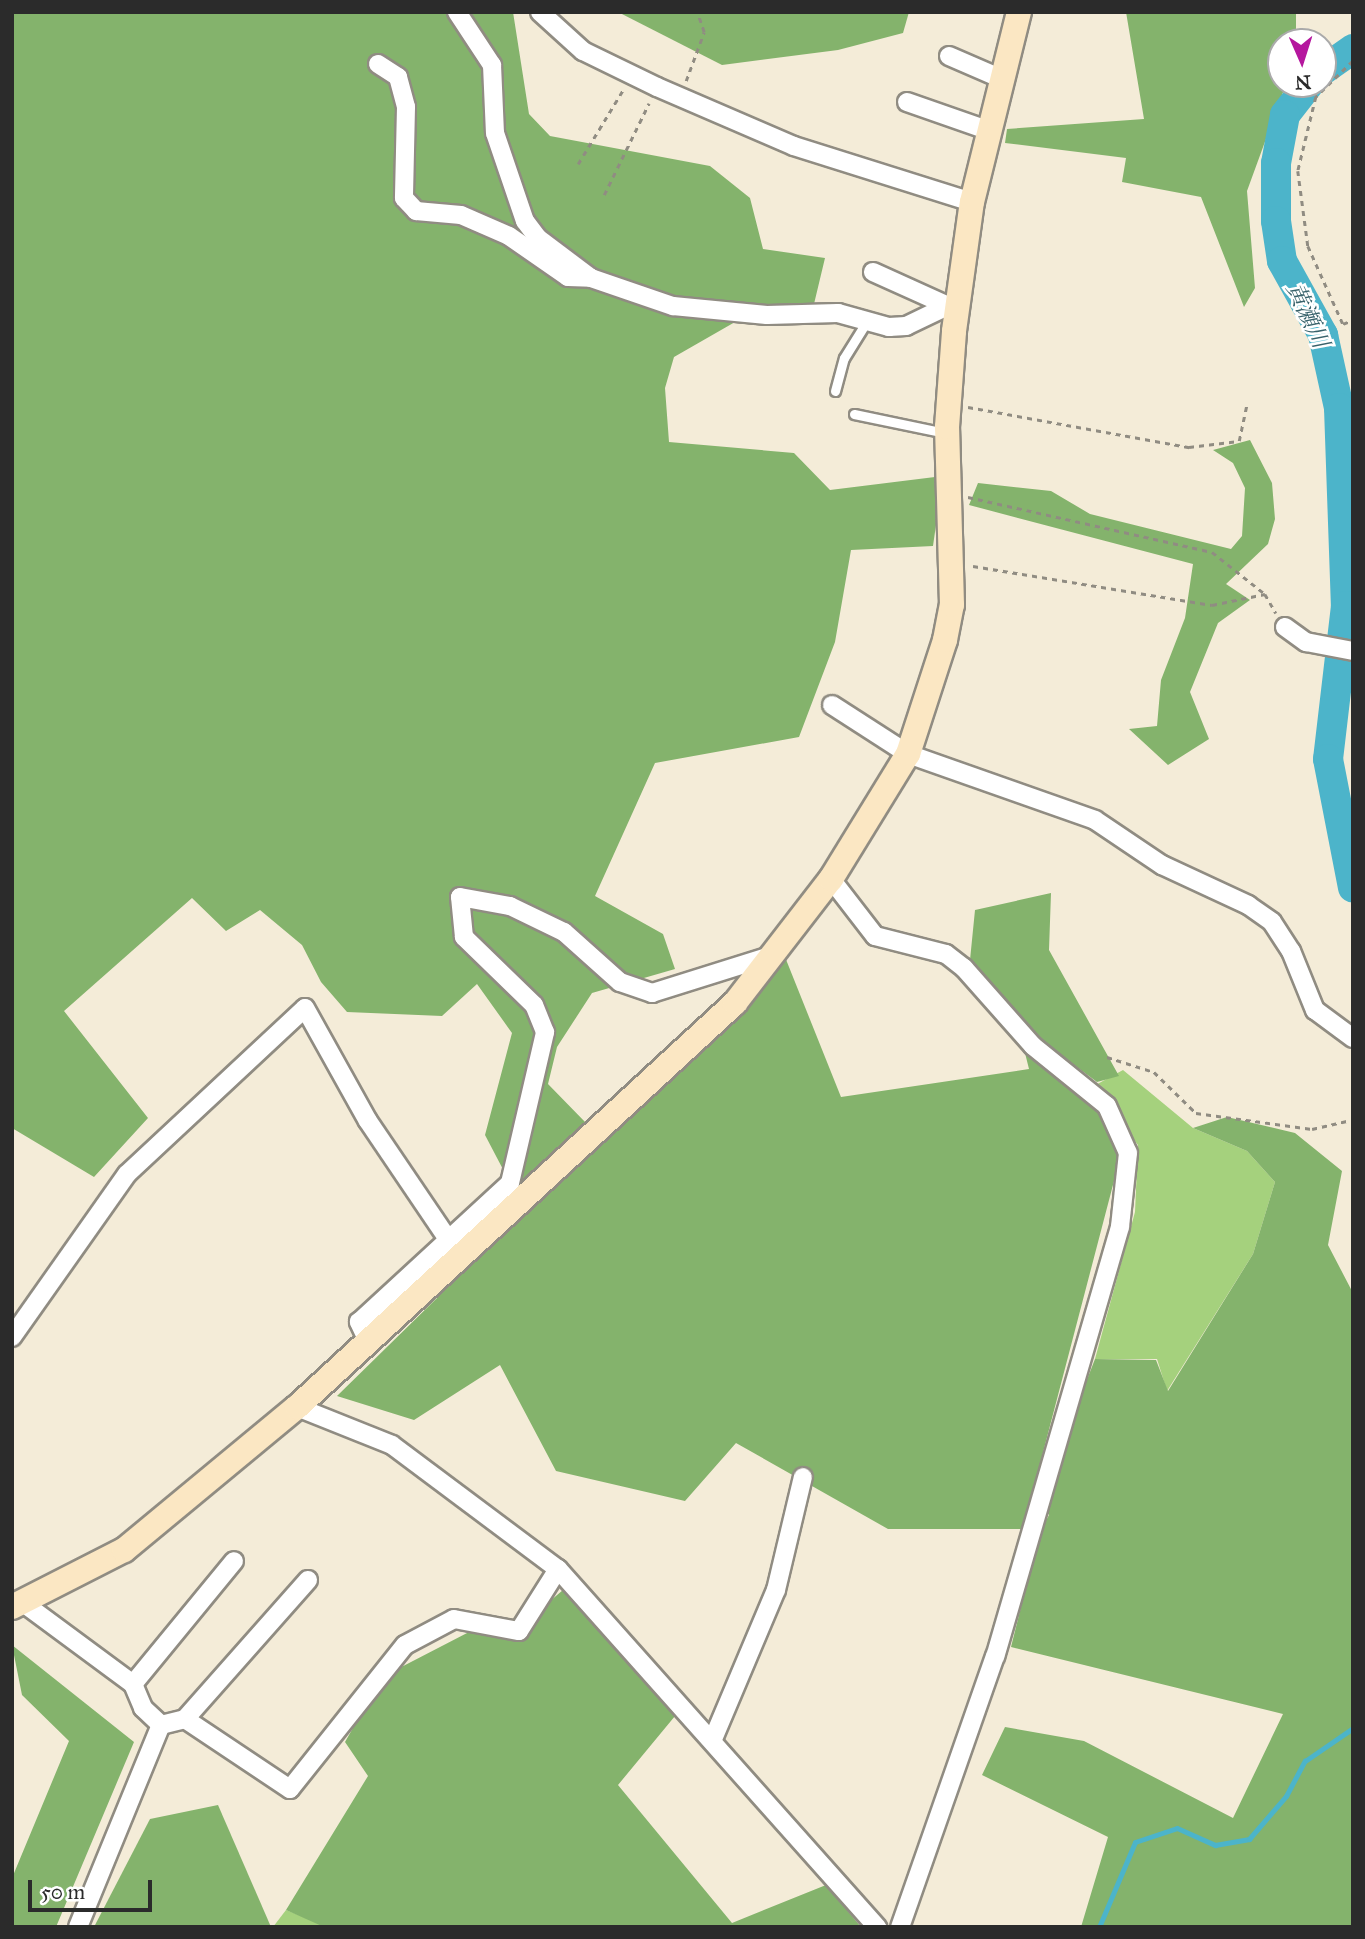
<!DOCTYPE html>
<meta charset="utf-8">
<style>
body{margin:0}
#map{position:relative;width:1365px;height:1939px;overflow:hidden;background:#f4ecd8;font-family:"IM FELL Great Primer","Noto Serif JP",serif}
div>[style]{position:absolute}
.green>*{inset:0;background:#a5d17d}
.forest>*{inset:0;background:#84b36c}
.stream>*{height:5px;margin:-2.5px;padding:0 2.5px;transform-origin:2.5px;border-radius:2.5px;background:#4cb4ca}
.river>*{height:30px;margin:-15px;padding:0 15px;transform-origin:15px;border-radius:15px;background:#4cb4ca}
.path>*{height:2.5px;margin-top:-1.25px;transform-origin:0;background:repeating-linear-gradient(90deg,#908c82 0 5px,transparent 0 10px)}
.roads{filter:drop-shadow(2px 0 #908c82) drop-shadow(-2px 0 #908c82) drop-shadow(0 2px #908c82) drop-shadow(0 -2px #908c82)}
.lane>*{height:9px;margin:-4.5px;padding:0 4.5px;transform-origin:4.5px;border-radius:4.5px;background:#fff}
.street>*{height:18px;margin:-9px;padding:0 9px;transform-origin:9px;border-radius:9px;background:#fff}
.secondary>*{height:24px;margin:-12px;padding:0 12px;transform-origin:12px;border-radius:12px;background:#fbe7c3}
span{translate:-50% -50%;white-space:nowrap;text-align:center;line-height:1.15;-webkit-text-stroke:5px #fff;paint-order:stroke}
.water-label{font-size:23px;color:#38626b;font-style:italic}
.frame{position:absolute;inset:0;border:14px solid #2b2b2b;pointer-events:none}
.north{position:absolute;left:1267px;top:28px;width:70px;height:70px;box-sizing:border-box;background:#fff;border:2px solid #aaa;border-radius:50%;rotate:177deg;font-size:19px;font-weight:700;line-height:28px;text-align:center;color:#2b2b2b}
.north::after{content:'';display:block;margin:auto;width:24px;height:32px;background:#b5179e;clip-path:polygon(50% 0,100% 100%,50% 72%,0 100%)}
.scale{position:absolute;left:28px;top:1880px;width:124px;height:32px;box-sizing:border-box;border:4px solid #2b2b2b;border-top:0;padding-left:9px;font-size:21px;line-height:24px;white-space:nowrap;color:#2b2b2b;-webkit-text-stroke:5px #fff;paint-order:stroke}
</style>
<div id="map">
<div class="green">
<div style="clip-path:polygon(1123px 1070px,1193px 1128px,1247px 1151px,1275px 1182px,1253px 1254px,1167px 1391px,1157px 1359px,1095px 1359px,1135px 1212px,1138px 1145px,1092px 1087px)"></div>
<div style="clip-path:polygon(286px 1910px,329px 1927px,273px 1927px)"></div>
</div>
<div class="forest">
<div style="clip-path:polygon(12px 12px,513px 12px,529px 114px,550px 136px,710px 166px,750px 198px,763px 249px,825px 258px,814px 304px,749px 314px,674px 357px,665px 388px,669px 442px,794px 453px,830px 490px,943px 476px,933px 546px,851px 550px,835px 642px,799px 737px,655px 763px,595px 896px,663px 934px,675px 969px,592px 993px,557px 1047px,548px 1084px,587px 1124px,522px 1182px,507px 1177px,485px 1135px,512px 1033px,477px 984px,442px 1016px,347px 1012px,321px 982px,302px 945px,260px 910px,226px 931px,192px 898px,64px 1011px,148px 1118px,94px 1177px,12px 1128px)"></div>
<div style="clip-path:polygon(618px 12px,909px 12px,903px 33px,838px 50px,722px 65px)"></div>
<div style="clip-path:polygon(1126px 12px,1296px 12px,1296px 42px,1281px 42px,1281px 84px,1286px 84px,1247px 191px,1255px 288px,1244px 307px,1201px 197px,1122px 182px,1126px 158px,1005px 143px,1007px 129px,1144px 119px)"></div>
<div style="clip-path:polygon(1250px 440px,1272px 483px,1275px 519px,1268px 544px,1226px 584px,1250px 600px,1218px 623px,1190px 692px,1209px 739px,1168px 765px,1129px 729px,1157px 726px,1161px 680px,1185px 618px,1193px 564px,969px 505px,978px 483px,1051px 491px,1090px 514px,1231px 549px,1242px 536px,1245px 488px,1233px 463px,1213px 450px)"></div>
<div style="clip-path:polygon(1051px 893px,1049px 950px,1119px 1076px,1097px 1082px,1026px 1029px,970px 960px,975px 910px)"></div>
<div style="clip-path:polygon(785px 957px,841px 1097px,1029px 1069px,1020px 1033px,1125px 1139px,1023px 1529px,888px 1529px,736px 1443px,685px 1501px,556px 1471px,500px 1365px,414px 1420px,337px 1396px)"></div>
<div style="clip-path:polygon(1227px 1117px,1295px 1133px,1342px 1171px,1328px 1245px,1353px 1293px,1353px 1927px,1081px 1927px,1108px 1837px,982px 1775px,1005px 1727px,1084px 1741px,1233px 1818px,1283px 1714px,1011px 1647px,1024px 1595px,1022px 1565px,1049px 1515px,1040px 1501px,1095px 1359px,1156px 1360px,1168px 1391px,1253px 1254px,1275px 1182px,1247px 1151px,1193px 1128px)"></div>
<div style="clip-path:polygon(563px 1590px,680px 1710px,618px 1785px,732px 1923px,826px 1885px,861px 1927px,324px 1927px,286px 1910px,368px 1776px,345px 1742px,382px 1677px,469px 1632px,523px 1624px)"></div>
<div style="clip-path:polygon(12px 1645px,134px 1742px,56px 1927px,12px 1927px,12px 1878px,69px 1741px,22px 1695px)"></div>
<div style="clip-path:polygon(218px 1805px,271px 1927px,94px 1927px,150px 1819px)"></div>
</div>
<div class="stream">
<div style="left:1099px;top:1927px;width:92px;rotate:-67deg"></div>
<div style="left:1135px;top:1842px;width:44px;rotate:-18.4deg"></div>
<div style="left:1177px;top:1828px;width:42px;rotate:24.1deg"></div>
<div style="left:1215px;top:1845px;width:35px;rotate:-10deg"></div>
<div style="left:1249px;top:1839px;width:57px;rotate:-49.3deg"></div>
<div style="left:1286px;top:1796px;width:40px;rotate:-62deg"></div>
<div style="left:1305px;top:1761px;width:58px;rotate:-34.5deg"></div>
</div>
<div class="river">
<div style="left:1323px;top:70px;width:37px;rotate:-35deg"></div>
<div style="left:1309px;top:84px;width:39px;rotate:128deg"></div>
<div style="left:1285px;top:115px;width:49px;rotate:100.6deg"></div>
<div style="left:1276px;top:163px;width:58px;rotate:90deg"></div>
<div style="left:1276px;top:221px;width:40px;rotate:81.5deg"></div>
<div style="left:1282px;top:261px;width:85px;rotate:61deg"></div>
<div style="left:1323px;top:335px;width:75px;rotate:77.6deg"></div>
<div style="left:1339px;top:408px;width:198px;rotate:88deg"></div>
<div style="left:1346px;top:606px;width:154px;rotate:96.7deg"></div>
<div style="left:1328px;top:759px;width:131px;rotate:79deg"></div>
</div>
<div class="path">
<div style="left:1353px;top:61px;width:52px;rotate:135.8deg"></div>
<div style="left:1316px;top:97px;width:76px;rotate:103.7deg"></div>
<div style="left:1298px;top:171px;width:76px;rotate:82.4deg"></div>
<div style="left:1308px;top:246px;width:85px;rotate:65.8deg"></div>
<div style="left:1343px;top:324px;width:11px;rotate:-22deg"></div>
<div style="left:686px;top:81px;width:52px;rotate:-69.8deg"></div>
<div style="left:704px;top:32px;width:21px;rotate:-109deg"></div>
<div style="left:578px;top:164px;width:87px;rotate:-58.7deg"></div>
<div style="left:604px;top:195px;width:102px;rotate:-63.9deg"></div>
<div style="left:968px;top:407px;width:225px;rotate:10.3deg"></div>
<div style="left:1189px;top:447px;width:50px;rotate:-6.8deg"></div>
<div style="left:1239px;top:441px;width:39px;rotate:-78deg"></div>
<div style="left:968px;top:497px;width:250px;rotate:12.7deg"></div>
<div style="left:1212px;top:552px;width:68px;rotate:38.4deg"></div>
<div style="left:1265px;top:594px;width:22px;rotate:60deg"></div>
<div style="left:973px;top:566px;width:242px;rotate:9.3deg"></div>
<div style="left:1212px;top:605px;width:54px;rotate:-11.7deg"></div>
<div style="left:1107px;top:1057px;width:49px;rotate:17.7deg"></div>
<div style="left:1154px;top:1072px;width:59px;rotate:44.3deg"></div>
<div style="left:1196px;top:1113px;width:117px;rotate:7.9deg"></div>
<div style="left:1312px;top:1129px;width:39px;rotate:-13deg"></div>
</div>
<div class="roads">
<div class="lane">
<div style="left:835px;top:391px;width:34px;rotate:-75deg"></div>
<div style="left:844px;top:358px;width:44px;rotate:-58.1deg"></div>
<div style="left:854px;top:414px;width:94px;rotate:11.7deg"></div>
</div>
<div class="street">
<div style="left:457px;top:12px;width:64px;rotate:56.6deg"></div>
<div style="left:492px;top:65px;width:68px;rotate:87.5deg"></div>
<div style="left:495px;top:133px;width:93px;rotate:71.2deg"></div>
<div style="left:525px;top:221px;width:21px;rotate:53deg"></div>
<div style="left:538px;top:238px;width:66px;rotate:37deg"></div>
<div style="left:540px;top:12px;width:58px;rotate:42.2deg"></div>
<div style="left:583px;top:51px;width:82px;rotate:25.9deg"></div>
<div style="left:657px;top:87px;width:149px;rotate:23.3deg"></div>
<div style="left:794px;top:146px;width:187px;rotate:17.5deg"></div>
<div style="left:949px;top:56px;width:56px;rotate:23.3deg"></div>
<div style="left:378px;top:64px;width:24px;rotate:33deg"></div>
<div style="left:398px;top:77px;width:31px;rotate:75deg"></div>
<div style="left:406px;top:107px;width:91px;rotate:91.3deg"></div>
<div style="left:404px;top:198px;width:18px;rotate:47deg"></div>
<div style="left:416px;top:211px;width:45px;rotate:5.1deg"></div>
<div style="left:461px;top:215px;width:52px;rotate:23.6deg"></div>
<div style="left:509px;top:236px;width:72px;rotate:34.8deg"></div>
<div style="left:568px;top:277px;width:23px;rotate:2deg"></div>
<div style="left:591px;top:278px;width:87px;rotate:18.9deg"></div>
<div style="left:673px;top:306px;width:94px;rotate:5.5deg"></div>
<div style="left:767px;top:315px;width:71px;rotate:-1.6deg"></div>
<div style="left:838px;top:313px;width:53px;rotate:15.4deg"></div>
<div style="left:889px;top:327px;width:17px;rotate:-3deg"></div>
<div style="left:906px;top:326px;width:58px;rotate:-25.7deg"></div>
<div style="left:907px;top:102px;width:85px;rotate:19.3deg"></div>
<div style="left:873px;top:272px;width:80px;rotate:24.3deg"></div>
<div style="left:1285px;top:627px;width:26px;rotate:36deg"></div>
<div style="left:1306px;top:642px;width:48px;rotate:10.8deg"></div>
<div style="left:832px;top:705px;width:90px;rotate:32.8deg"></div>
<div style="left:908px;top:754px;width:198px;rotate:19.4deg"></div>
<div style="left:1095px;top:820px;width:81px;rotate:33.9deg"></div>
<div style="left:1162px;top:865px;width:95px;rotate:24.9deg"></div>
<div style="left:1248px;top:905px;width:29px;rotate:35deg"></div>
<div style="left:1272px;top:922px;width:35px;rotate:57deg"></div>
<div style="left:1291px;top:951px;width:64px;rotate:67.9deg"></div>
<div style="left:1315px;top:1010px;width:47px;rotate:36.4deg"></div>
<div style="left:831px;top:879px;width:72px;rotate:52.3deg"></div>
<div style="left:875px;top:936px;width:73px;rotate:14.2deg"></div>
<div style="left:946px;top:954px;width:23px;rotate:38deg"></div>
<div style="left:964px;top:968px;width:104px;rotate:48.5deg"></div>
<div style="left:1033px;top:1046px;width:95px;rotate:39deg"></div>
<div style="left:1107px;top:1106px;width:51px;rotate:65.9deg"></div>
<div style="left:1128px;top:1153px;width:74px;rotate:96.2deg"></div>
<div style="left:1120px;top:1227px;width:447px;rotate:106.2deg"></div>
<div style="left:995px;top:1656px;width:287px;rotate:109.3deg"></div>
<div style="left:12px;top:1337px;width:199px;rotate:-54.8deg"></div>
<div style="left:127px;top:1174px;width:243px;rotate:-43deg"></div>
<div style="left:305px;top:1008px;width:129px;rotate:60.9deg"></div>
<div style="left:368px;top:1121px;width:143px;rotate:55.9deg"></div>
<div style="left:366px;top:1337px;width:17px;rotate:-115deg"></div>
<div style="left:359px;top:1322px;width:205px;rotate:-42.6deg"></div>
<div style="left:510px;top:1183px;width:155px;rotate:-76.9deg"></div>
<div style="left:545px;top:1032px;width:29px;rotate:-112deg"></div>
<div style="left:534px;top:1005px;width:98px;rotate:-135.8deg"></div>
<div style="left:464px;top:937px;width:40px;rotate:-95.7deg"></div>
<div style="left:460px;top:897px;width:51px;rotate:10.2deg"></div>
<div style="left:510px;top:906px;width:60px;rotate:25.7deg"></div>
<div style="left:564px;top:932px;width:75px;rotate:41.8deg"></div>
<div style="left:620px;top:982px;width:34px;rotate:19deg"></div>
<div style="left:652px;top:993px;width:127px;rotate:-17.4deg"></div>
<div style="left:297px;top:1407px;width:102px;rotate:21.8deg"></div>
<div style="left:392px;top:1445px;width:207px;rotate:36.8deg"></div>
<div style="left:558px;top:1569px;width:480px;rotate:48.3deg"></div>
<div style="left:308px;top:1580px;width:186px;rotate:131.5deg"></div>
<div style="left:185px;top:1719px;width:126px;rotate:33.7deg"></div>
<div style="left:290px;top:1789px;width:184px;rotate:-51.4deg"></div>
<div style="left:405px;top:1645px;width:55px;rotate:-28deg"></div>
<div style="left:454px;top:1619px;width:66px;rotate:10.5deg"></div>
<div style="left:519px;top:1631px;width:73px;rotate:-57.8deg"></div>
<div style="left:22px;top:1602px;width:138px;rotate:36.5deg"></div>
<div style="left:133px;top:1684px;width:159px;rotate:-50.6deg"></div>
<div style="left:133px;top:1684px;width:26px;rotate:67deg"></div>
<div style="left:143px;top:1708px;width:25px;rotate:43deg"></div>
<div style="left:713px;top:1739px;width:162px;rotate:-67.1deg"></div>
<div style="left:776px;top:1590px;width:116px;rotate:-76.6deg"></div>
<div style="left:78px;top:1927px;width:218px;rotate:-67.7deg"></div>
<div style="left:161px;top:1725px;width:25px;rotate:-14deg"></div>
</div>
<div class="secondary">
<div style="left:12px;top:1607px;width:126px;rotate:-27deg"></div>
<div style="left:124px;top:1550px;width:224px;rotate:-39.6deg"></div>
<div style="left:297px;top:1407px;width:596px;rotate:-42.69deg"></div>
<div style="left:735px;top:1003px;width:157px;rotate:-52.3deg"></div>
<div style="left:831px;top:879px;width:147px;rotate:-58.4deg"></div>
<div style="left:908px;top:754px;width:120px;rotate:-72deg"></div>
<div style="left:945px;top:640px;width:36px;rotate:-79deg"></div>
<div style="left:952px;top:605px;width:178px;rotate:-91.6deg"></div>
<div style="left:947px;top:427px;width:96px;rotate:-85.8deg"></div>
<div style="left:954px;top:331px;width:130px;rotate:-82.1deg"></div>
<div style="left:972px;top:202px;width:196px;rotate:-76.1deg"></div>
</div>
</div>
<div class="water-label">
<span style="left:1308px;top:315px;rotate:65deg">黄瀬川</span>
</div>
<div class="frame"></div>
<div class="north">N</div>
<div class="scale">50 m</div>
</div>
